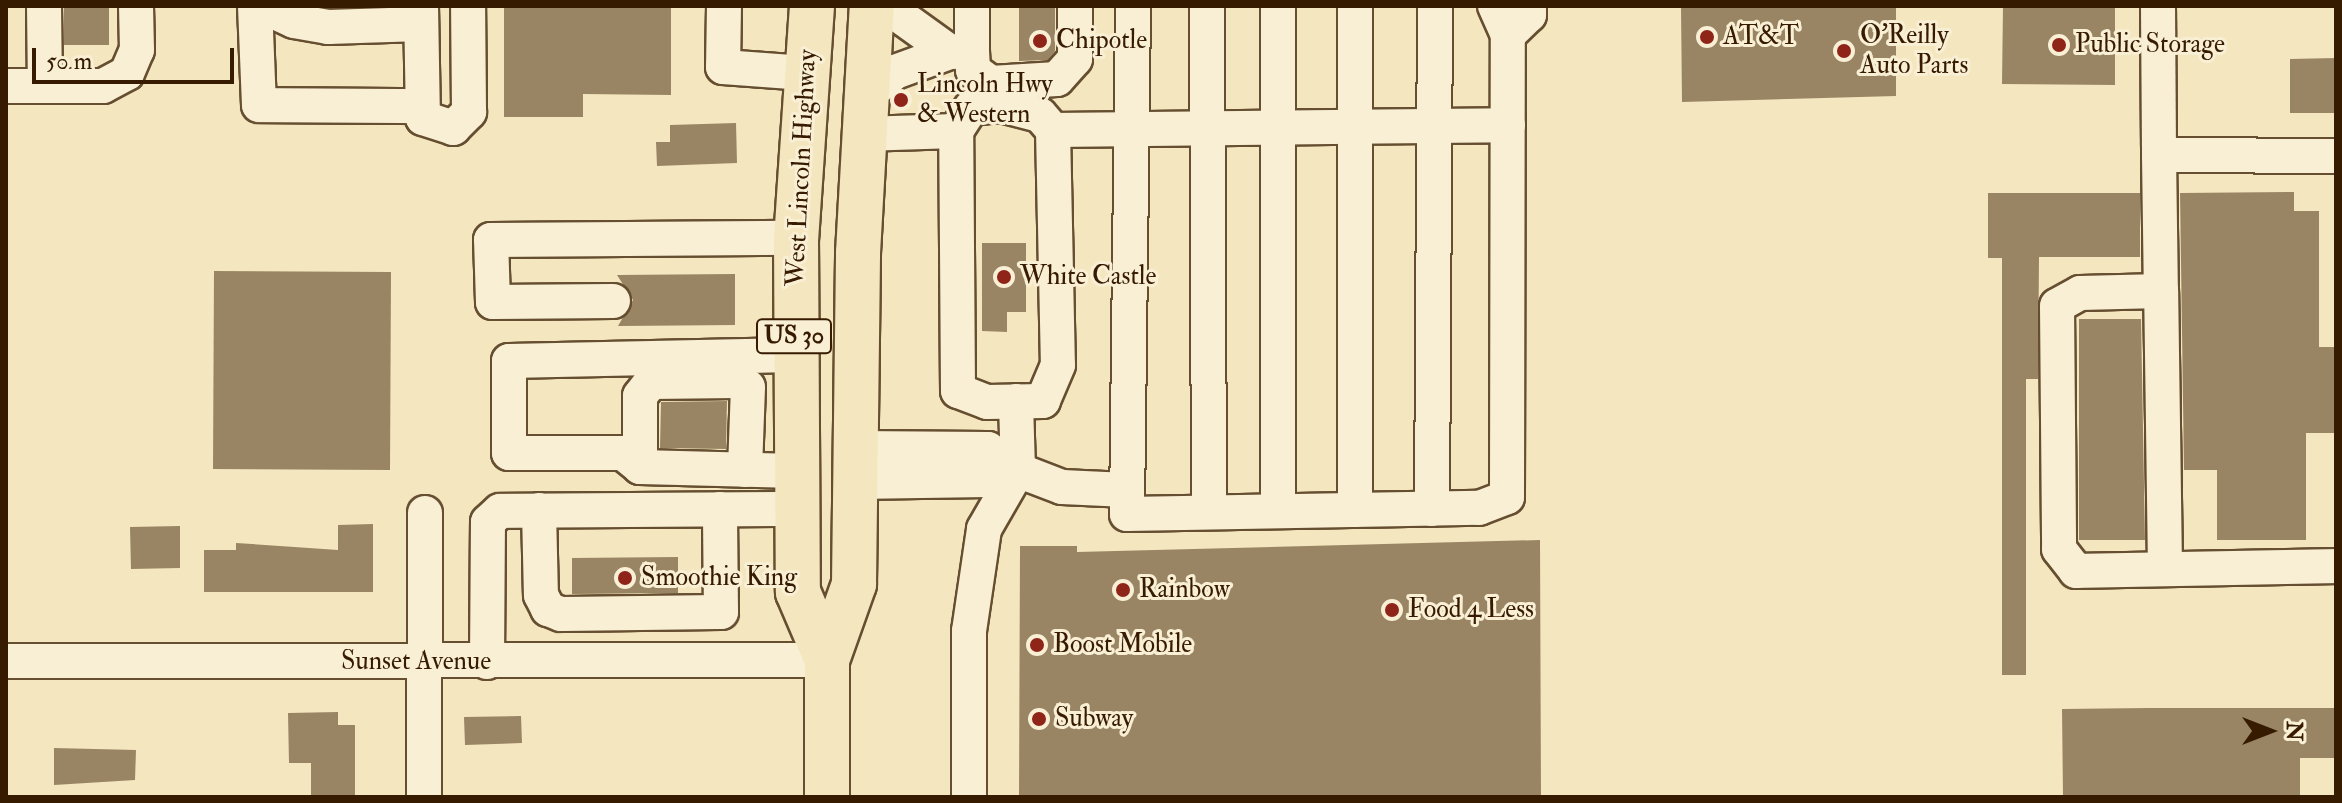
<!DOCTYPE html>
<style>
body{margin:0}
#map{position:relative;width:2342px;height:803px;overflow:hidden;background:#f4e6be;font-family:"IM FELL Double Pica",serif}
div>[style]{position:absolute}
.building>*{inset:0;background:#998563}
.roads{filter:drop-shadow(2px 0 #664e30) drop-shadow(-2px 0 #664e30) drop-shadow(0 2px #664e30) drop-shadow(0 -2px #664e30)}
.minor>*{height:34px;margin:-17px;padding:0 17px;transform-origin:17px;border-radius:17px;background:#f8efd5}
.major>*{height:44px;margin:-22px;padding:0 22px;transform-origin:22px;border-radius:22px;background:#f4e6be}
.dots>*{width:22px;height:22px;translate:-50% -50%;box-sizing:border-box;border:4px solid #f8efd5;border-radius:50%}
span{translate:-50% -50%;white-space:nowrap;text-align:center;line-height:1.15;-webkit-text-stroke:6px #f8efd5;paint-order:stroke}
.shield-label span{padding:2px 6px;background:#f8efd5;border:2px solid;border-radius:6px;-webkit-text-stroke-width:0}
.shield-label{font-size:24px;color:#371b01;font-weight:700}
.poi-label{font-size:26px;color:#371b01}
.left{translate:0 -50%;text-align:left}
.street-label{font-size:26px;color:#371b01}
.frame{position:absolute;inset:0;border:8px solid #371b01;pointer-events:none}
.north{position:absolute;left:2230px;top:691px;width:80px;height:80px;-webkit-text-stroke:6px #f8efd5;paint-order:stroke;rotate:90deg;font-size:22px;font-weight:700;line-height:32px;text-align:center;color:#371b01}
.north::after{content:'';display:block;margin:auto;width:28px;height:36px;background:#371b01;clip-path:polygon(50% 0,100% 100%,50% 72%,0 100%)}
.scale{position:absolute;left:32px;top:48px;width:202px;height:36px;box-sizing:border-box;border:4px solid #371b01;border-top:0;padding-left:10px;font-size:24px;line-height:28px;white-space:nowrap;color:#371b01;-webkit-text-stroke:6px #f8efd5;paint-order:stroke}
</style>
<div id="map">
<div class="building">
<div style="clip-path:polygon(64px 6px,109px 6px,109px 45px,64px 45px)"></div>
<div style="clip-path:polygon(504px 6px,671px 6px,671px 95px,583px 94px,583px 117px,504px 117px)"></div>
<div style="clip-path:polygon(1019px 6px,1055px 6px,1055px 51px,1048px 60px,1019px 61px)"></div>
<div style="clip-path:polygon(1681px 6px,1896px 6px,1896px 96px,1682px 102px)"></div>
<div style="clip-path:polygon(2003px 6px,2115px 6px,2115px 85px,2002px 84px)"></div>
<div style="clip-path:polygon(2336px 58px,2336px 113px,2290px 113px,2290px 59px)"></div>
<div style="clip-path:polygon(736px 123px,737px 163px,657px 166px,656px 142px,670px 142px,670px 125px)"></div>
<div style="clip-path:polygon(2294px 192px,2294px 211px,2319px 211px,2319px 347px,2336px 347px,2336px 433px,2306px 433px,2306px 540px,2217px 540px,2217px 470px,2184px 470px,2180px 193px)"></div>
<div style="clip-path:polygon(1988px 193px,2140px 193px,2140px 257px,2039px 257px,2038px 379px,2026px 379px,2026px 675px,2002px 675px,2002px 258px,1988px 258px)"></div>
<div style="clip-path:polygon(982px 243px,1026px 243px,1026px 312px,1007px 312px,1007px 332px,982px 331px)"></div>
<div style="clip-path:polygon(214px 271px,391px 272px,390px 470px,213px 469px)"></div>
<div style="clip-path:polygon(735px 274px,735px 325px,618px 326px,633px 300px,617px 275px)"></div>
<div style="clip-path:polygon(2079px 319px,2141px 319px,2145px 540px,2079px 540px)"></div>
<div style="clip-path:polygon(727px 401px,726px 449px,660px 448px,661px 402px)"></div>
<div style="clip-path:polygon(373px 524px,373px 592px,204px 592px,204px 550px,236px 550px,236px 543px,338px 550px,338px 525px)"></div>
<div style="clip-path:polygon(180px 526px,180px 568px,131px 569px,130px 527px)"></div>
<div style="clip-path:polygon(1540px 540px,1541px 797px,1019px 797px,1020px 546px,1077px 546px,1077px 552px)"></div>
<div style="clip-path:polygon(678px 557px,678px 593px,572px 594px,572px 558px)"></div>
<div style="clip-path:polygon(2148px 708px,2336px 708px,2336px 758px,2300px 758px,2300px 797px,2063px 797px,2062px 709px)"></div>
<div style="clip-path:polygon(338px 712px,338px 725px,355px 725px,355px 797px,311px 797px,311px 763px,289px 763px,288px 713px)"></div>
<div style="clip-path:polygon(521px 716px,522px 743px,465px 745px,464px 717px)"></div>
<div style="clip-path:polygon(54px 748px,136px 750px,135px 780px,54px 785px)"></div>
</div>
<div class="roads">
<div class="minor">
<div style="left:44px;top:6px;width:80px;rotate:89.3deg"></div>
<div style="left:255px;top:6px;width:99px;rotate:87.7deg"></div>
<div style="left:259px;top:105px;width:162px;rotate:0.4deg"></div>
<div style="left:262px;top:6px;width:35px;rotate:25deg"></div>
<div style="left:294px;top:21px;width:35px;rotate:10deg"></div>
<div style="left:328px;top:27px;width:93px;rotate:-1.8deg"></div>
<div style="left:421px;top:6px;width:112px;rotate:89deg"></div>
<div style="left:423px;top:118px;width:32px;rotate:18deg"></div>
<div style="left:453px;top:128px;width:23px;rotate:-45deg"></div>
<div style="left:469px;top:112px;width:106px;rotate:-90.5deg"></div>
<div style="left:724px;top:6px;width:61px;rotate:90.9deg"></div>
<div style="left:723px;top:67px;width:82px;rotate:4.2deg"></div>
<div style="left:972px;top:6px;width:45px;rotate:90deg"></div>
<div style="left:1133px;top:6px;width:508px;rotate:90.68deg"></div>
<div style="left:1127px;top:514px;width:352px;rotate:-1deg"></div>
<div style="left:1479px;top:508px;width:30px;rotate:-21deg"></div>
<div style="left:1507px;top:497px;width:462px;rotate:-89.9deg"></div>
<div style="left:1508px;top:35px;width:32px;rotate:-114deg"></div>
<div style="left:1207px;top:6px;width:506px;rotate:89.77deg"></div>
<div style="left:1355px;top:6px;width:504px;rotate:90deg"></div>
<div style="left:2158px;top:6px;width:149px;rotate:89.6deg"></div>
<div style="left:2159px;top:155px;width:177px;rotate:0.3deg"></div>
<div style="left:1508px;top:35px;width:29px;rotate:-44deg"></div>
<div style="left:1529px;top:15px;width:9px;rotate:-90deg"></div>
<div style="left:950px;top:52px;width:22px;rotate:-3deg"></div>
<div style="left:972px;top:51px;width:19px;rotate:87deg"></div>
<div style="left:973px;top:70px;width:22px;rotate:36deg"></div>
<div style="left:991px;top:83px;width:66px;rotate:-3.5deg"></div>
<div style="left:1057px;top:79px;width:27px;rotate:-48deg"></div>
<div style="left:1075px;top:59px;width:53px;rotate:-90deg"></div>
<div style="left:6px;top:86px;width:97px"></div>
<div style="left:103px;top:86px;width:27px;rotate:-28deg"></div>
<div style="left:127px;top:73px;width:25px;rotate:-67deg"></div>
<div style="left:137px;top:50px;width:44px;rotate:-91.3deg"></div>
<div style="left:864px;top:98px;width:40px;rotate:-40deg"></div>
<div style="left:895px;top:72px;width:59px;rotate:-20deg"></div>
<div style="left:950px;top:52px;width:79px;rotate:-144.3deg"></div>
<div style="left:1001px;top:105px;width:40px;rotate:14.4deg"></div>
<div style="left:1040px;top:115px;width:20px;rotate:49deg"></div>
<div style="left:1053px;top:130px;width:235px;rotate:88.8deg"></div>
<div style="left:1058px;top:365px;width:39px;rotate:113deg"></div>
<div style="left:1043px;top:401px;width:56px;rotate:179deg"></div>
<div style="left:987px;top:402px;width:31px;rotate:-159deg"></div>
<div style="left:958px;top:391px;width:260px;rotate:-90.4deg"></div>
<div style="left:956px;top:131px;width:27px;rotate:-57deg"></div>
<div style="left:971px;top:108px;width:30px;rotate:-6deg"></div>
<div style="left:1053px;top:130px;width:455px;rotate:-0.6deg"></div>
<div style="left:862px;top:134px;width:94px;rotate:-1.8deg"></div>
<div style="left:2159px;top:155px;width:136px;rotate:89.2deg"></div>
<div style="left:613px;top:301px;width:120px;rotate:179.5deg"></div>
<div style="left:493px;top:302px;width:62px;rotate:-91.8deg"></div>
<div style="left:491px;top:240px;width:305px;rotate:-0.4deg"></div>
<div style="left:794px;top:355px;width:285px;rotate:178.8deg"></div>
<div style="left:509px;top:361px;width:92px;rotate:90deg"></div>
<div style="left:509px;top:453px;width:114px"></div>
<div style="left:623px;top:453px;width:22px;rotate:39deg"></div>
<div style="left:640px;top:467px;width:156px;rotate:1.5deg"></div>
<div style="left:854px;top:448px;width:134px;rotate:0.4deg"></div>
<div style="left:988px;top:449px;width:25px;rotate:42deg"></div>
<div style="left:1007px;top:466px;width:24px;rotate:144deg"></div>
<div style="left:988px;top:480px;width:133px;rotate:179.1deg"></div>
<div style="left:1007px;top:466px;width:59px;rotate:20.9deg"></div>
<div style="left:1062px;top:487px;width:65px;rotate:2.6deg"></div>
<div style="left:640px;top:467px;width:71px;rotate:-90deg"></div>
<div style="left:640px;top:396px;width:18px;rotate:-52deg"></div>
<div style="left:651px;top:382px;width:85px;rotate:-0.7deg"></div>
<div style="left:736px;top:381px;width:13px;rotate:27deg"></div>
<div style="left:748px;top:387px;width:83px;rotate:92.1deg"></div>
<div style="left:1432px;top:509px;width:503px;rotate:-89.66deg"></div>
<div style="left:539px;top:510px;width:85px;rotate:88.7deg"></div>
<div style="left:541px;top:595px;width:16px;rotate:63deg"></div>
<div style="left:548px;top:609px;width:14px;rotate:21deg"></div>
<div style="left:561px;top:614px;width:160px;rotate:-0.7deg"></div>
<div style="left:721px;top:612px;width:103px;rotate:-90.6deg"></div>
<div style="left:1278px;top:511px;width:505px;rotate:-90deg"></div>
<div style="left:2165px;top:568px;width:277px;rotate:-90.8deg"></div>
<div style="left:2161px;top:291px;width:81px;rotate:178.6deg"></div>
<div style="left:2080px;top:293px;width:26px;rotate:151deg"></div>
<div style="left:2057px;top:306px;width:243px;rotate:89.5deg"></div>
<div style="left:2059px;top:549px;width:28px;rotate:52deg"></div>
<div style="left:2076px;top:571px;width:260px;rotate:-1.1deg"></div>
<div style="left:6px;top:661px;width:821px;rotate:-0.07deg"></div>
<div style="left:487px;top:662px;width:140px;rotate:-89.6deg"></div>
<div style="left:488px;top:522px;width:16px;rotate:-43deg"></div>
<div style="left:500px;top:511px;width:297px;rotate:-0.4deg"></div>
<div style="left:424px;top:797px;width:284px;rotate:-89.8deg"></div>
<div style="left:969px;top:797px;width:166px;rotate:-90deg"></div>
<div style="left:969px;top:631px;width:103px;rotate:-81.6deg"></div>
<div style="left:984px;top:529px;width:68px;rotate:-60deg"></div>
<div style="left:1018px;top:470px;width:69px;rotate:-91.7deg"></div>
</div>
<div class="major">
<div style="left:812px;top:6px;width:233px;rotate:93.9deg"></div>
<div style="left:796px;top:238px;width:354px;rotate:89.7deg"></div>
<div style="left:798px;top:592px;width:74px;rotate:66.9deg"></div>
<div style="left:827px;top:797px;width:137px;rotate:-90deg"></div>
<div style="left:827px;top:660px;width:81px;rotate:-70.4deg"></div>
<div style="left:854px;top:584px;width:331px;rotate:-89.3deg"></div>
<div style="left:858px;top:253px;width:247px;rotate:-86.8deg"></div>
</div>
</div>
<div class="dots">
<div style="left:1707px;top:37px;background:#8f2418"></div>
<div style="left:1040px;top:41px;background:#8f2418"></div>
<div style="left:2059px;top:45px;background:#8f2418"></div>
<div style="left:1844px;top:51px;background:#8f2418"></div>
<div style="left:901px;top:100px;background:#8f2418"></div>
<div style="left:1004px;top:277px;background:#8f2418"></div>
<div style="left:625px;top:578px;background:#8f2418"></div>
<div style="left:1123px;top:590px;background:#8f2418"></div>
<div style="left:1392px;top:610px;background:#8f2418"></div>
<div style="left:1037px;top:645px;background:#8f2418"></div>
<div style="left:1039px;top:719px;background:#8f2418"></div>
</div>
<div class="shield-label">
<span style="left:794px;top:336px">US 30</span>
</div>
<div class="poi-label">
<span class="left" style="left:1860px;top:51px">O'Reilly<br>Auto Parts</span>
<span class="left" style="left:1723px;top:37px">AT&amp;T</span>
<span class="left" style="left:1056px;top:41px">Chipotle</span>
<span class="left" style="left:2075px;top:45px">Public Storage</span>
<span class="left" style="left:917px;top:100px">Lincoln Hwy<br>&amp; Western</span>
<span class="left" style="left:1020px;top:277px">White Castle</span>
<span class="left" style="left:641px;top:578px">Smoothie King</span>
<span class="left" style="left:1139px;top:590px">Rainbow</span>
<span class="left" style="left:1408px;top:610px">Food 4 Less</span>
<span class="left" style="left:1053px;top:645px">Boost Mobile</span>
<span class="left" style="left:1055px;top:719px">Subway</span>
</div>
<div class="street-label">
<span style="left:802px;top:168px;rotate:-87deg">West Lincoln Highway</span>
<span style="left:416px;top:662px">Sunset Avenue</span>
</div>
<div class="frame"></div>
<div class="north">N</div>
<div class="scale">50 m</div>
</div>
